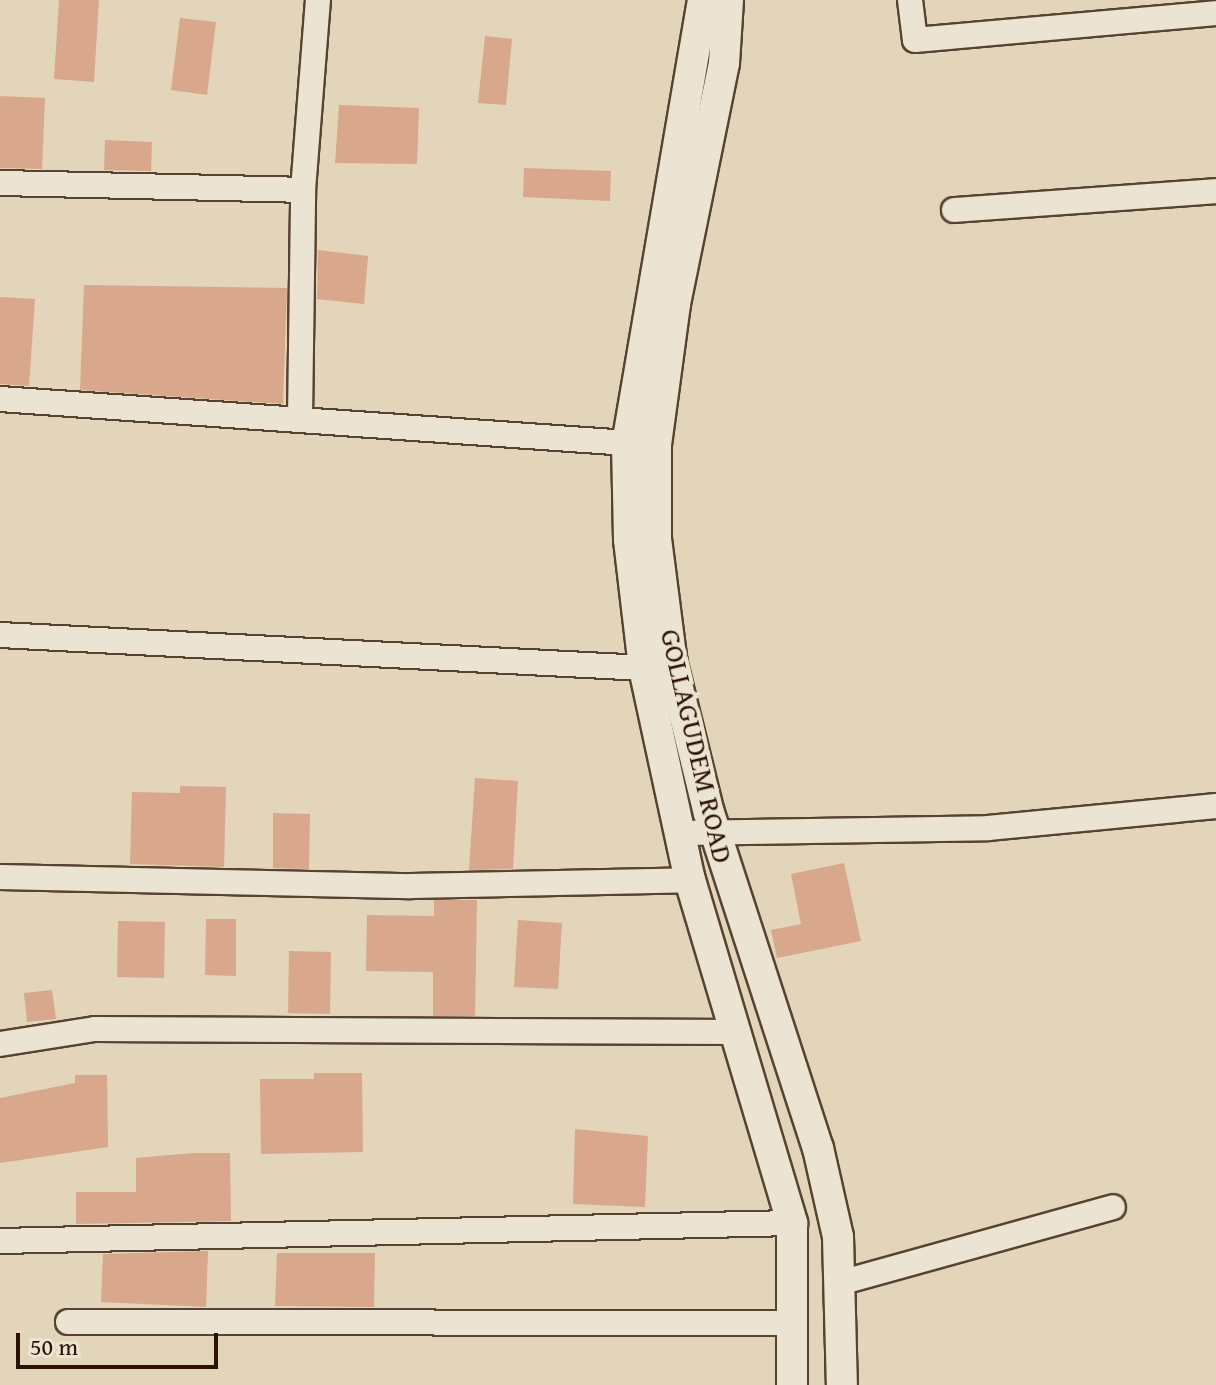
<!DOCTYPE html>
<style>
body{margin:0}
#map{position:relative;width:1216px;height:1385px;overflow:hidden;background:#e2d5b9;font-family:"Gentium Book Plus",serif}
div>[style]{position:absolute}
.building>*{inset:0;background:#d9a78b}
.roads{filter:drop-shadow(2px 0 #584230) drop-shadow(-2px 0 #584230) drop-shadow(0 2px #584230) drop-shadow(0 -2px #584230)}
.minor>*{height:24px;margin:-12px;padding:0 12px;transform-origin:12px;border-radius:12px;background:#ece4d2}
.tertiary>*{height:30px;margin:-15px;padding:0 15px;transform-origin:15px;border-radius:15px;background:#ece4d2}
span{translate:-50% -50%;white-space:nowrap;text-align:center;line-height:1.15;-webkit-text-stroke:8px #ece4d2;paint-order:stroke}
.street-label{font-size:28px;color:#2a1102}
.scale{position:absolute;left:16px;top:1333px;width:202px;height:36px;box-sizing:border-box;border:4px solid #2a1102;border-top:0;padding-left:10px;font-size:24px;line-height:28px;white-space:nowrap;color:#2a1102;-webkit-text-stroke:6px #ece4d2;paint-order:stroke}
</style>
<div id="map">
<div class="building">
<div style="clip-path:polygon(59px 0,99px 0,94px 82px,54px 79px)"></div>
<div style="clip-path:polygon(180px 18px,216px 22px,207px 95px,171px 90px)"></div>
<div style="clip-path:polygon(485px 36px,512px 39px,506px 105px,478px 103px)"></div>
<div style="clip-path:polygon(0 96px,45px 98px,42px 169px,0 168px)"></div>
<div style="clip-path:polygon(339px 105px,419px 108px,417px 164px,335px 163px)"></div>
<div style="clip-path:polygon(105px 140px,152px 142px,151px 171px,104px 170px)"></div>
<div style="clip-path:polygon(524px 168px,611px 171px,610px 201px,523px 197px)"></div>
<div style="clip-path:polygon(318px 250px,368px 256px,364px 304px,317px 299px)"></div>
<div style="clip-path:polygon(84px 285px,287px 288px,283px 404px,80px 390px)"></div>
<div style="clip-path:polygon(0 297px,35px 299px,29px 386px,0 384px)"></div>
<div style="clip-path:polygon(475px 778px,518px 781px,513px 869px,469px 870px)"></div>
<div style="clip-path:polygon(180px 786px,226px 787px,224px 867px,130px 864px,132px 792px,180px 793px)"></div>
<div style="clip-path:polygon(273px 813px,310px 814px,309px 869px,273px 868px)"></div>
<div style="clip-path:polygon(844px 863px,861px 941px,777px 958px,771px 930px,801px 924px,791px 874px)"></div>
<div style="clip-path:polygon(434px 900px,477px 900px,475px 1016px,433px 1016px,433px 972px,366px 971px,367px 915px,434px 916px)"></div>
<div style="clip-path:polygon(206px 919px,236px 919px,236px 976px,205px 975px)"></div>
<div style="clip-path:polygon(518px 920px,562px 923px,558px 989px,514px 987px)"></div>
<div style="clip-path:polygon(118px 921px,165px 922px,164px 978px,117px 977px)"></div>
<div style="clip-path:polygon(289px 951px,331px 952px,330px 1014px,288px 1013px)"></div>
<div style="clip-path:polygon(52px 990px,56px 1019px,27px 1022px,24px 993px)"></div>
<div style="clip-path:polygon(314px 1073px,362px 1073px,363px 1152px,261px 1154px,260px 1079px,314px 1079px)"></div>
<div style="clip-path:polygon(75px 1075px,107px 1075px,108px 1147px,0 1163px,0 1098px,75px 1083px)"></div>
<div style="clip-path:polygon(575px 1129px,648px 1136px,645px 1207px,573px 1204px)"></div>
<div style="clip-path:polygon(193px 1153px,230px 1153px,231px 1221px,76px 1224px,76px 1192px,136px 1192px,136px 1158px)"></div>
<div style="clip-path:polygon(208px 1251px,206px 1307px,101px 1302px,103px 1254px)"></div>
<div style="clip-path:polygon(277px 1253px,375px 1253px,374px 1307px,275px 1306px)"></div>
</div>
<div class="roads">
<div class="minor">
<div style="left:910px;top:0;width:40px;rotate:82.9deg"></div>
<div style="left:915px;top:40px;width:302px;rotate:-5.1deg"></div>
<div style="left:0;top:183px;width:303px;rotate:1.3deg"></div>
<div style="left:954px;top:210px;width:263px;rotate:-4.1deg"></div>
<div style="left:0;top:399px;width:629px;rotate:4.01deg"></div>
<div style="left:300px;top:418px;width:228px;rotate:-89.2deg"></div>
<div style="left:303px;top:190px;width:191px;rotate:-85.5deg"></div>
<div style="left:0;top:635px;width:645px;rotate:2.93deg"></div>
<div style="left:683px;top:833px;width:305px;rotate:-0.9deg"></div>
<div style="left:988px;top:828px;width:229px;rotate:-5.5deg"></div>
<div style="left:0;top:877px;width:411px;rotate:1.3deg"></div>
<div style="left:411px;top:886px;width:279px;rotate:-1.2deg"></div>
<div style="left:0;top:1044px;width:96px;rotate:-9deg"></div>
<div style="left:95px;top:1029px;width:643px;rotate:0.27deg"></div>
<div style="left:0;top:1241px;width:792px;rotate:-1.3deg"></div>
<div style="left:843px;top:1282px;width:280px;rotate:-15.5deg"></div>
<div style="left:68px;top:1322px;width:727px;rotate:0.08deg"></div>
</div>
<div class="tertiary">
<div style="left:703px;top:0;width:449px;rotate:99.7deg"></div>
<div style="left:627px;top:443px;width:97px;rotate:88.8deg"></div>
<div style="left:629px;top:540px;width:129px;rotate:83.3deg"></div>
<div style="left:644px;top:668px;width:217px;rotate:77.8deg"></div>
<div style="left:690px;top:880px;width:358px;rotate:73.4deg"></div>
<div style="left:792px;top:1223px;width:162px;rotate:90deg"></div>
<div style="left:728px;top:0;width:63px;rotate:93.6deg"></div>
<div style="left:724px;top:63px;width:246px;rotate:101.5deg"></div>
<div style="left:675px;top:304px;width:142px;rotate:97.7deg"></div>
<div style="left:656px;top:445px;width:94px;rotate:90deg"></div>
<div style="left:656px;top:539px;width:126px;rotate:82.7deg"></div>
<div style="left:672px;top:664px;width:154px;rotate:76.1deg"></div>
<div style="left:709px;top:813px;width:352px;rotate:72deg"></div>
<div style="left:818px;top:1148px;width:91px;rotate:77.3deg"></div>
<div style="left:838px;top:1237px;width:148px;rotate:88.5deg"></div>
</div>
</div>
<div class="street-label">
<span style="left:697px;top:746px;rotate:77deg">GOLLAGUDEM ROAD</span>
</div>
<div class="scale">50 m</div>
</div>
